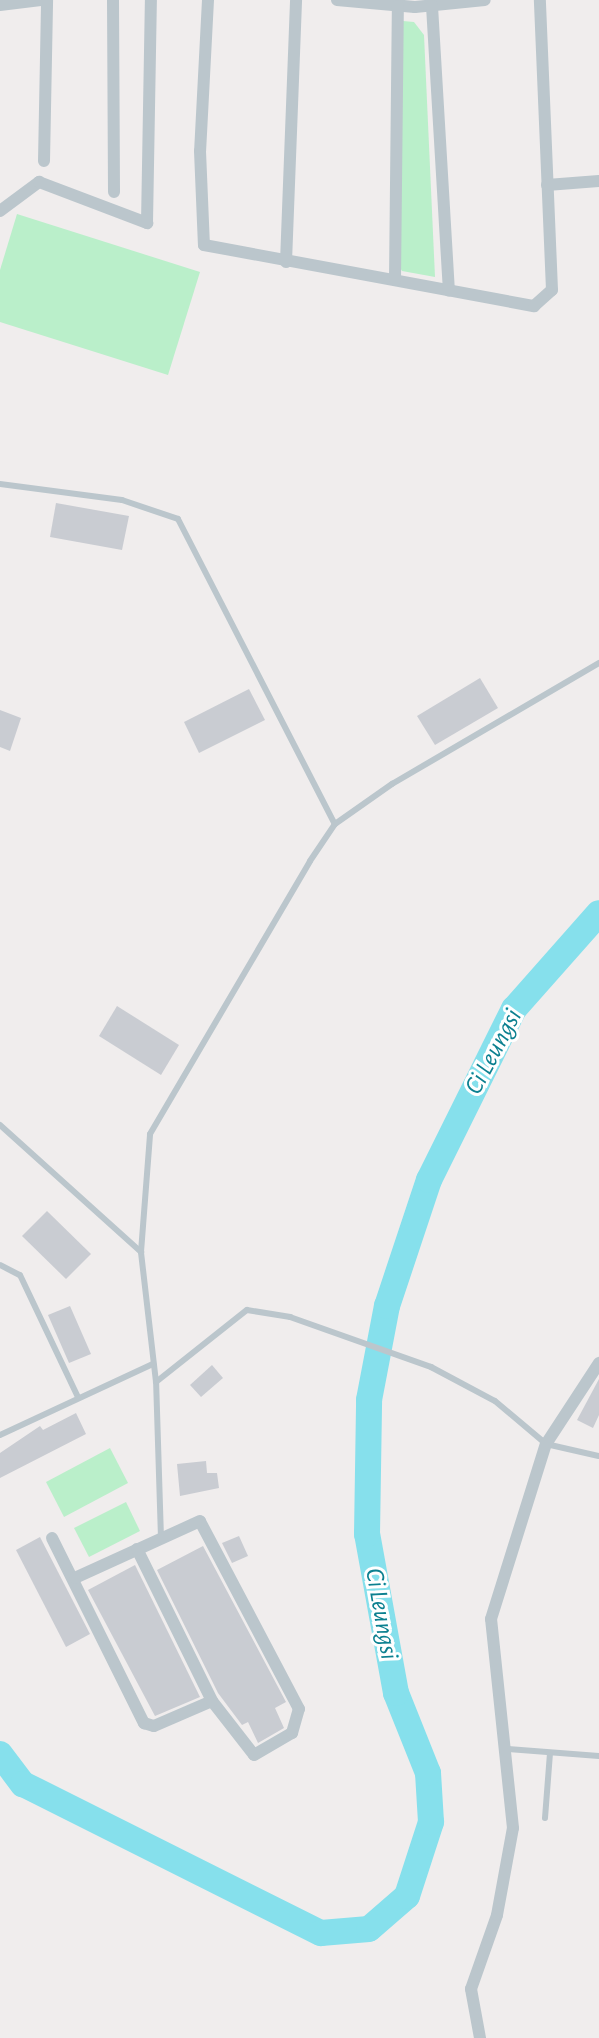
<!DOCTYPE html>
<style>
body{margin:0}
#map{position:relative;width:599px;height:2038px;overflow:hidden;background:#f0eded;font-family:"Alegreya Sans",sans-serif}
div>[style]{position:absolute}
.green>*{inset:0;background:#baefca}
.river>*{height:26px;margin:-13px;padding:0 13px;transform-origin:13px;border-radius:13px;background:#86e0ec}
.building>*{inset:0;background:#c9ccd2}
.lane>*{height:6px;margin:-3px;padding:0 3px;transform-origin:3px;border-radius:3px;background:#bbc6cc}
.street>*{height:12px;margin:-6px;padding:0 6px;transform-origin:6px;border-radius:6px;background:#bbc6cc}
span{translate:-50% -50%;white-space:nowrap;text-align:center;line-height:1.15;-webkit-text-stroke:6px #fff;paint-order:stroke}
.water-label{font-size:26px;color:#0c8090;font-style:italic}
</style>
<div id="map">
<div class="green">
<div style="clip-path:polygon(403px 21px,414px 22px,424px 35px,435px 277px,402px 271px,398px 264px)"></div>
<div style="clip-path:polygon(17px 214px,200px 272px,168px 375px,0 322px,0 270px)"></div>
<div style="clip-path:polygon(110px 1448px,128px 1483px,64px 1517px,46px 1482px)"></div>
<div style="clip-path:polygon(126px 1502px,140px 1531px,89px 1557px,74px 1528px)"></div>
</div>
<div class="river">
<div style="left:0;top:1754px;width:38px;rotate:53deg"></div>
<div style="left:23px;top:1784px;width:333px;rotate:26.6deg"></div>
<div style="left:321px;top:1933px;width:48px;rotate:-4.8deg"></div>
<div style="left:369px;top:1929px;width:50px;rotate:-41deg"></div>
<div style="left:407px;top:1896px;width:78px;rotate:-72deg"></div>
<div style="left:431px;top:1822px;width:49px;rotate:-93.5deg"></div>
<div style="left:428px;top:1773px;width:86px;rotate:-111.8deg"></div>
<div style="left:396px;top:1693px;width:162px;rotate:-100.3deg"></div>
<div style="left:367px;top:1534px;width:134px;rotate:-89.1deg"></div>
<div style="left:369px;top:1400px;width:96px;rotate:-79.2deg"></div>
<div style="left:387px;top:1306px;width:133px;rotate:-71.6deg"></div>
<div style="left:429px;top:1180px;width:191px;rotate:-63.6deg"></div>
<div style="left:514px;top:1009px;width:128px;rotate:-48.5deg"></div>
</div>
<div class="building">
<div style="clip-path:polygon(56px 503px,129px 516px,122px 550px,50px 537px)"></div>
<div style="clip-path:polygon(480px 678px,498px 708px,435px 745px,417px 716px)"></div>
<div style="clip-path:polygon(249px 689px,265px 720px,199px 753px,184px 722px)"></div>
<div style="clip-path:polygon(0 710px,21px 718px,10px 751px,0 747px)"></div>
<div style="clip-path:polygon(117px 1006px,179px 1045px,161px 1075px,99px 1036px)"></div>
<div style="clip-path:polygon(47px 1211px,91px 1254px,66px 1279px,22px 1236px)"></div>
<div style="clip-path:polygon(70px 1306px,91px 1354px,69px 1363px,48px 1315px)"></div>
<div style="clip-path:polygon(212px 1365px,223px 1378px,201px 1397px,190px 1385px)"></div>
<div style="clip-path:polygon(599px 1379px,599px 1415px,593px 1428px,577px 1420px)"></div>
<div style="clip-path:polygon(76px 1413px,86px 1434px,0 1478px,0 1453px,40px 1426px,43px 1430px)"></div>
<div style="clip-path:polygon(206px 1461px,207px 1473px,217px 1473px,219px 1488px,180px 1496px,177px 1464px)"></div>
<div style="clip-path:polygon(239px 1536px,248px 1556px,232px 1563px,222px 1543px)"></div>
<div style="clip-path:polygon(40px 1537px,90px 1634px,66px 1647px,16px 1550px)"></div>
<div style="clip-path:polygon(203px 1546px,286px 1702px,275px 1708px,284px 1728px,258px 1743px,248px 1722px,242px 1725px,218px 1693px,157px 1570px)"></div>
<div style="clip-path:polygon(135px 1565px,200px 1697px,155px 1716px,88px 1590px)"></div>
</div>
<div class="lane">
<div style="left:0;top:484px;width:123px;rotate:7.5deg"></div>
<div style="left:122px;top:500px;width:59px;rotate:18.7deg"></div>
<div style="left:178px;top:519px;width:343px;rotate:62.8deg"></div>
<div style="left:0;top:1125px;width:190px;rotate:42deg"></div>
<div style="left:0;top:1265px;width:22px;rotate:27deg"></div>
<div style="left:20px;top:1275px;width:135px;rotate:64.6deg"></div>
<div style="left:156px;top:1382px;width:131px;rotate:-96.6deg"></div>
<div style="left:141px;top:1252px;width:118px;rotate:-85.6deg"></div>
<div style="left:150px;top:1134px;width:316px;rotate:-59.6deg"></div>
<div style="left:310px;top:861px;width:45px;rotate:-56deg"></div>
<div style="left:335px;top:824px;width:70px;rotate:-35.1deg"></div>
<div style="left:392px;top:784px;width:240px;rotate:-30.3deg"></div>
<div style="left:0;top:1435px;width:169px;rotate:-24.9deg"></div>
<div style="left:161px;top:1538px;width:156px;rotate:-91.8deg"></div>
<div style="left:156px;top:1382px;width:116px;rotate:-38.4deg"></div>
<div style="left:247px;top:1310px;width:44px;rotate:9.2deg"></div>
<div style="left:290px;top:1317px;width:150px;rotate:19.5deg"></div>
<div style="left:431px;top:1367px;width:72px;rotate:28deg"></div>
<div style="left:495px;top:1401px;width:67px;rotate:40.1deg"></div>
<div style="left:546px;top:1444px;width:54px;rotate:12.8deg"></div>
<div style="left:508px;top:1749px;width:91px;rotate:4.4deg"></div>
<div style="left:545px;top:1818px;width:65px;rotate:-85.6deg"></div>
</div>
<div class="street">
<div style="left:113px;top:0;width:192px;rotate:89.7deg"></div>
<div style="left:208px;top:0;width:151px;rotate:93deg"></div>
<div style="left:200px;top:151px;width:94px;rotate:87.6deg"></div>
<div style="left:204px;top:245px;width:336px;rotate:10.5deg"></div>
<div style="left:534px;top:306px;width:24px;rotate:-42deg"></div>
<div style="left:552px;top:290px;width:290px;rotate:-92.4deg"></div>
<div style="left:337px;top:0;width:78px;rotate:5.1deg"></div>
<div style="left:415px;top:7px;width:70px;rotate:-5.7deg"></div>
<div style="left:0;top:5px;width:41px;rotate:-7deg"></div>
<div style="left:432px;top:6px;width:285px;rotate:86.6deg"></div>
<div style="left:44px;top:161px;width:161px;rotate:-88.9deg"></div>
<div style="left:547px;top:185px;width:52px;rotate:-4.4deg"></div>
<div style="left:0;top:211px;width:49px;rotate:-36.6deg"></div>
<div style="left:39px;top:182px;width:116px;rotate:20.8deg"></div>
<div style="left:147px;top:223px;width:223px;rotate:-89deg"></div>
<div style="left:286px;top:262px;width:262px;rotate:-87.8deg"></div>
<div style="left:395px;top:280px;width:274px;rotate:-89.4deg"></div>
<div style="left:52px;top:1538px;width:207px;rotate:63.6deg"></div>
<div style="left:144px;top:1723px;width:10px;rotate:17deg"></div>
<div style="left:154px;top:1726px;width:63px;rotate:-23.3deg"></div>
<div style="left:212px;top:1701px;width:68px;rotate:52.1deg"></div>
<div style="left:254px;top:1755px;width:44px;rotate:-30.1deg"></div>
<div style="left:292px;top:1733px;width:25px;rotate:-74deg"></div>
<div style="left:299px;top:1709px;width:212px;rotate:-117.8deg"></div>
<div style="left:200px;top:1521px;width:137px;rotate:155.5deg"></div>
<div style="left:137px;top:1549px;width:169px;rotate:63.7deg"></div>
<div style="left:480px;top:2038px;width:50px;rotate:-100.4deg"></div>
<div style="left:471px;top:1989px;width:78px;rotate:-70.6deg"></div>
<div style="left:497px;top:1915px;width:88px;rotate:-79.6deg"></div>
<div style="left:513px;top:1828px;width:210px;rotate:-96deg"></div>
<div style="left:491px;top:1619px;width:183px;rotate:-72.6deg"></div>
<div style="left:546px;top:1444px;width:97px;rotate:-56.8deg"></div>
</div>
<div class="water-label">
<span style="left:494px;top:1052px;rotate:-62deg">Ci Leungsi</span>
<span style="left:381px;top:1614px;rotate:80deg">Ci Leungsi</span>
</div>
</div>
